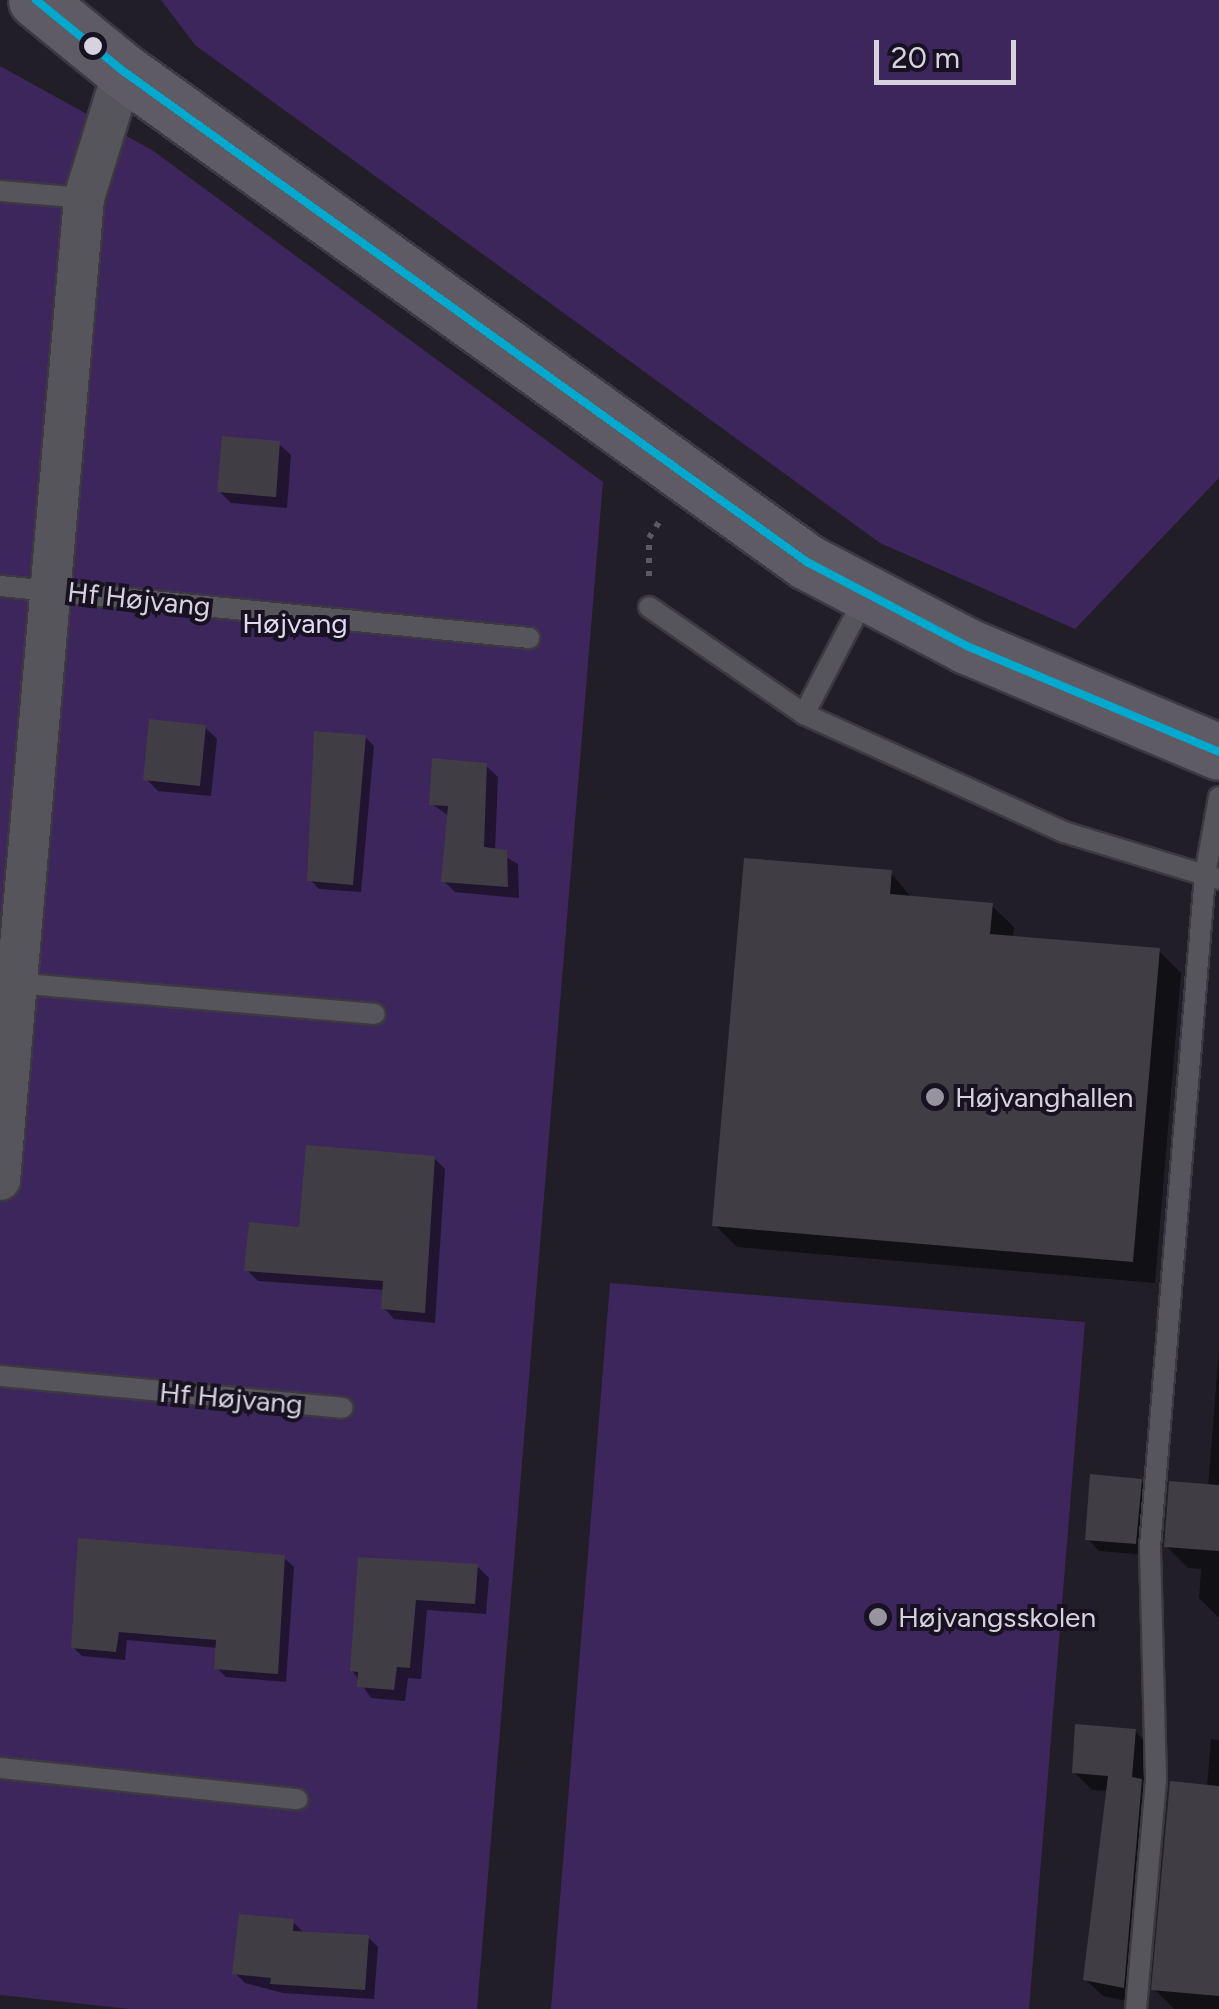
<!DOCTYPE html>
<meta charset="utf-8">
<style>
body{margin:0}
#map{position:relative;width:1219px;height:2009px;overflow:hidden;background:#211e27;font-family:Figtree,sans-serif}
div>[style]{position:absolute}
.green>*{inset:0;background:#3c265b}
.shadow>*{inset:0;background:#0007}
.building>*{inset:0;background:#403d45}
.path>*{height:6px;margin-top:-3px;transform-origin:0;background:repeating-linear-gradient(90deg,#5c5a5f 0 5px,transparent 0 13px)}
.roads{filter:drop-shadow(2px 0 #3c3940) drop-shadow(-2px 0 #3c3940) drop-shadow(0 2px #3c3940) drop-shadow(0 -2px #3c3940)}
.lane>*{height:20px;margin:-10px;padding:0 10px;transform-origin:10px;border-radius:10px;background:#57555c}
.street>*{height:40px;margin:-20px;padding:0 20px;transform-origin:20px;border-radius:20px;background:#57555c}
.secondary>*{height:55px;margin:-27.5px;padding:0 27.5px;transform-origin:27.5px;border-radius:27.5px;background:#5f5b65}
.bus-1>*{height:8px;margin:-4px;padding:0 4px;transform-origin:4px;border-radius:4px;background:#00a9ce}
.dots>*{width:28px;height:28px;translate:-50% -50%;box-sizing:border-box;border:5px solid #171121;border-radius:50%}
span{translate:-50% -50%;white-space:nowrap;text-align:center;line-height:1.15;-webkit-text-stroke:8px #171121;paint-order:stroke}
.street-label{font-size:28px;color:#d6d3de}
.park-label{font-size:28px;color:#e1daf1}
.poi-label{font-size:28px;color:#d6d3de}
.left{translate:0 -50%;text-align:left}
.scale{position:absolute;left:874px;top:40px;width:142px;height:45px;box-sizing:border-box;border:5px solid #d6d3de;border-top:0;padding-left:12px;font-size:30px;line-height:35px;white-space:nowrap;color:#d6d3de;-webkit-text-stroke:8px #171121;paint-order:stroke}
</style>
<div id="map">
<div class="green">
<div style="clip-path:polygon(161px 0,1219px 0,1219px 478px,1075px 629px,880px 543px,195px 45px)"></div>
<div style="clip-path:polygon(0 66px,152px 150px,603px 482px,477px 2009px,130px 2009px,0 1995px)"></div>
<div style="clip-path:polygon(610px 1283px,1085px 1322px,1029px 2009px,551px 2009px)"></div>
</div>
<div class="shadow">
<div style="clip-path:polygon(279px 444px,291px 455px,287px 508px,231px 503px,219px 491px)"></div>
<div style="clip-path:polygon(205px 727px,217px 739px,211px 796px,158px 791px,146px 779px)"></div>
<div style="clip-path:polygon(365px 737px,374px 746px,361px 892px,319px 889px,310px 880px)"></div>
<div style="clip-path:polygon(486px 766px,498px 777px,495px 851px,518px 864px,519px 898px,455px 892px,444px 881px,449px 816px,432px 804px)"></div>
<div style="clip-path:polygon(891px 873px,912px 898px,991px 905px,1014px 927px,1013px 938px,1159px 951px,1181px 973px,1155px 1283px,737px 1247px,715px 1225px)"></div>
<div style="clip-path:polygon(434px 1158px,445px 1169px,435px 1323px,394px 1319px,384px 1308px,385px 1290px,258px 1281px,247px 1270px)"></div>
<div style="clip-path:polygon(1219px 1351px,1219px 1618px,1199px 1598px,1201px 1569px,1188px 1568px,1166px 1546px,1208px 1487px)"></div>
<div style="clip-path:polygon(1141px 1481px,1153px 1493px,1147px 1555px,1099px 1551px,1088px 1539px)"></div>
<div style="clip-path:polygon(284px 1558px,294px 1567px,286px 1682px,226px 1677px,217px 1668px,218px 1648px,127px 1640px,125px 1660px,82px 1656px,73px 1647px)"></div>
<div style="clip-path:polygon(360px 1560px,477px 1566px,489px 1578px,486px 1614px,427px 1610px,421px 1679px,408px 1678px,405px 1701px,371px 1698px,352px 1670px)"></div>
<div style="clip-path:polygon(1135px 1731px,1152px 1749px,1141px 2004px,1103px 1996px,1085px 1979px,1110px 1791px,1092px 1790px,1074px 1772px)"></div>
<div style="clip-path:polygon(1211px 1739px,1219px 1740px,1219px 2009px,1174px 2009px,1154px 1989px,1207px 1787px)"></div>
<div style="clip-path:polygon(293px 1922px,303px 1932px,368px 1937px,378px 1947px,374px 1999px,283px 1993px,245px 1983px,235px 1973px)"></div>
</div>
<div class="building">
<div style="clip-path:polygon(222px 436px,280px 441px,276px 497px,217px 492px)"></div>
<div style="clip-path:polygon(149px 719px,206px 725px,200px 786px,143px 780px)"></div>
<div style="clip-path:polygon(314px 731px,366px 735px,353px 885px,307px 881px)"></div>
<div style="clip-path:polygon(432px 758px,487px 763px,484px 847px,507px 850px,508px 887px,441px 882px,448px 806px,429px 805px)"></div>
<div style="clip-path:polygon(744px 858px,892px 870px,890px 894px,993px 903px,990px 934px,1160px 948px,1133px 1262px,712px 1226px)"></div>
<div style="clip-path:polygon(306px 1145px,435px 1156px,425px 1313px,381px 1309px,383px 1281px,244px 1271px,249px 1222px,299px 1227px)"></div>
<div style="clip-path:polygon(1090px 1474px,1142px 1479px,1136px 1544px,1085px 1540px)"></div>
<div style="clip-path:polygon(1169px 1481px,1219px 1485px,1219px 1551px,1164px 1547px)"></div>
<div style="clip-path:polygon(78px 1538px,285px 1555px,278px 1674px,214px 1669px,216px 1640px,119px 1632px,116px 1652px,71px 1648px)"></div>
<div style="clip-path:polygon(358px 1557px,478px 1564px,475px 1604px,416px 1600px,410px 1668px,397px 1667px,394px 1690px,357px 1687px,358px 1672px,350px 1671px)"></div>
<div style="clip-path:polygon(1075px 1724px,1136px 1729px,1132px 1777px,1142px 1779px,1124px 1988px,1083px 1980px,1108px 1776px,1072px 1773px)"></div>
<div style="clip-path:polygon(1170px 1781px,1219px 1786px,1219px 1996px,1151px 1990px)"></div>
<div style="clip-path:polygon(239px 1914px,294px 1919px,293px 1931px,369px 1935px,365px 1990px,270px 1984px,271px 1978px,232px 1974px)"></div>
</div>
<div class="path">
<div style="left:649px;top:576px;width:38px;rotate:-90deg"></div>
<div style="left:649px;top:538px;width:25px;rotate:-58deg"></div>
</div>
<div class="roads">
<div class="lane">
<div style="left:0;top:191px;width:84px;rotate:4.8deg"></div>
<div style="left:0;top:586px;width:532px;rotate:5.61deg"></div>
<div style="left:865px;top:597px;width:132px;rotate:117.5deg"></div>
<div style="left:804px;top:714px;width:286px;rotate:24.4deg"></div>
<div style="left:1064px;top:832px;width:147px;rotate:17deg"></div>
<div style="left:1205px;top:875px;width:79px;rotate:-79.8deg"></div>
<div style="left:649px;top:607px;width:188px;rotate:34.6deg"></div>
<div style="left:14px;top:983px;width:362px;rotate:4.9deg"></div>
<div style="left:0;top:1376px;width:344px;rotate:5.3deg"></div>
<div style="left:0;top:1768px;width:299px;rotate:6deg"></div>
<div style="left:1136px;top:2009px;width:231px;rotate:-85deg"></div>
<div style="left:1156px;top:1779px;width:232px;rotate:-91.5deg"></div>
<div style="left:1150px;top:1547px;width:674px;rotate:-85.32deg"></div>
<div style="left:1205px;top:875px;width:15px;rotate:16deg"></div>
</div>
<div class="street">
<div style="left:0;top:1180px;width:986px;rotate:-85.11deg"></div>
<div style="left:84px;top:198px;width:133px;rotate:-72.9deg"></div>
</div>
<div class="secondary">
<div style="left:36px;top:0;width:112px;rotate:39.2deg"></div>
<div style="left:123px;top:71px;width:842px;rotate:35.67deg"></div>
<div style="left:807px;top:562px;width:181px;rotate:27.7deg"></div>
<div style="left:967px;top:646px;width:273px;rotate:22.8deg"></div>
</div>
</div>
<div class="bus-1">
<div style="left:36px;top:0;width:112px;rotate:39.2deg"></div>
<div style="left:123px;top:71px;width:842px;rotate:35.67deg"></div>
<div style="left:807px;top:562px;width:181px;rotate:27.7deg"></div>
<div style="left:967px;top:646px;width:273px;rotate:22.8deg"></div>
</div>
<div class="dots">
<div style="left:93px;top:46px;background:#d6d3de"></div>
<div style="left:935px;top:1097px;background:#97949e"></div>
<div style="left:878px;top:1617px;background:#97949e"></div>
</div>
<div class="street-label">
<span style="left:139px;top:599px;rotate:6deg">Hf Højvang</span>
<span style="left:231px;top:1398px;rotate:5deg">Hf Højvang</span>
</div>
<div class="park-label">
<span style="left:295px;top:623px">Højvang</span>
</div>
<div class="poi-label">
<span class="left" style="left:955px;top:1097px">Højvanghallen</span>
<span class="left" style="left:898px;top:1617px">Højvangsskolen</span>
</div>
<div class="scale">20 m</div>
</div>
